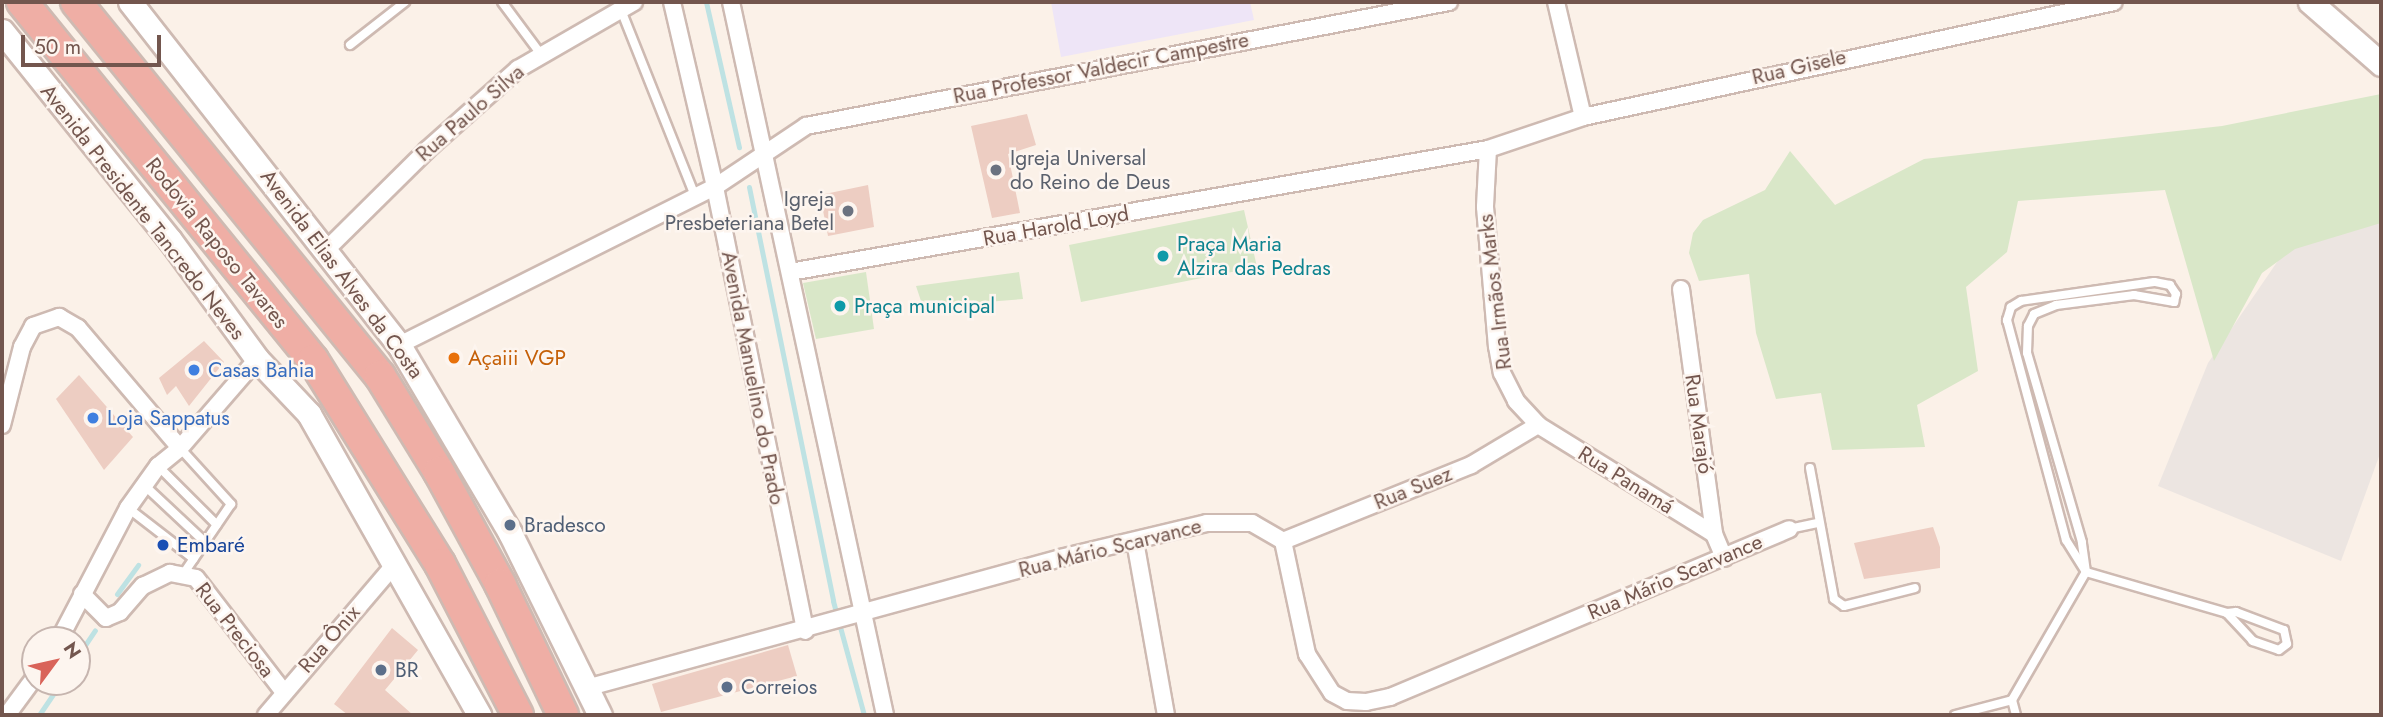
<!DOCTYPE html>
<meta charset="utf-8">
<style>
body{margin:0}
#map{position:relative;width:2383px;height:717px;overflow:hidden;background:#fbf1e8;font-family:Jost,sans-serif}
div>[style]{position:absolute}
.industrial>*{inset:0;background:#ece5e1}
.education>*{inset:0;background:#eee5f7}
.green>*{inset:0;background:#d9e7c8}
.stream>*{height:5px;margin:-2.5px;padding:0 2.5px;transform-origin:2.5px;border-radius:2.5px;background:#bee2e3}
.building>*{inset:0;background:#edcdc2}
.roads{filter:drop-shadow(2px 0 #cebab2) drop-shadow(-2px 0 #cebab2) drop-shadow(0 2px #cebab2) drop-shadow(0 -2px #cebab2)}
.lane>*{height:8px;margin:-4px;padding:0 4px;transform-origin:4px;border-radius:4px;background:#fff}
.street>*{height:16px;margin:-8px;padding:0 8px;transform-origin:8px;border-radius:8px;background:#fff}
.secondary>*{height:23px;margin:-11.5px;padding:0 11.5px;transform-origin:11.5px;border-radius:11.5px;background:#fff}
.highway>*{height:30px;margin:-15px;padding:0 15px;transform-origin:15px;border-radius:15px;background:#efaea5}
.dots>*{width:19px;height:19px;translate:-50% -50%;box-sizing:border-box;border:4px solid #fdf5ef;border-radius:50%}
span{translate:-50% -50%;white-space:nowrap;text-align:center;line-height:1.15;-webkit-text-stroke:5px #fdf5ef;paint-order:stroke}
.street-label{font-size:21px;color:#73564e}
.worship-label{font-size:21px;color:#5b616d}
.left{translate:0 -50%;text-align:left}
.right{translate:-100% -50%;text-align:right}
.culture-label{font-size:21px;color:#0d838f}
.food-label{font-size:21px;color:#c56008}
.shop-label{font-size:21px;color:#366cbe}
.service-label{font-size:21px;color:#4e5e75}
.transit-label{font-size:21px;color:#164399}
.frame{position:absolute;inset:0;border:4px solid #73564e;pointer-events:none}
.north{position:absolute;left:21px;top:626px;width:70px;height:70px;box-sizing:border-box;background:#fdf5ef;border:2px solid #c6b5af;border-radius:50%;rotate:57deg;font-size:19px;font-weight:700;line-height:28px;text-align:center;color:#73564e}
.north::after{content:'';display:block;margin:auto;width:24px;height:32px;background:#d96359;clip-path:polygon(50% 0,100% 100%,50% 72%,0 100%)}
.scale{position:absolute;left:21px;top:35px;width:140px;height:32px;box-sizing:border-box;border:4px solid #73564e;border-top:0;padding-left:9px;font-size:21px;line-height:24px;white-space:nowrap;color:#73564e;-webkit-text-stroke:5px #fdf5ef;paint-order:stroke}
</style>
<div id="map">
<div class="industrial">
<div style="clip-path:polygon(2381px 110px,2381px 451px,2341px 561px,2158px 486px,2208px 363px)"></div>
</div>
<div class="education">
<div style="clip-path:polygon(1051px 2px,1250px 2px,1254px 20px,1061px 57px)"></div>
</div>
<div class="green">
<div style="clip-path:polygon(2381px 94px,2381px 223px,2295px 249px,2262px 273px,2214px 361px,2165px 190px,2018px 201px,2007px 252px,1966px 287px,1978px 371px,1917px 405px,1925px 447px,1832px 450px,1821px 393px,1776px 399px,1756px 333px,1749px 274px,1699px 281px,1689px 253px,1693px 233px,1703px 220px,1765px 190px,1790px 151px,1835px 205px,1924px 159px,2222px 126px)"></div>
<div style="clip-path:polygon(1244px 210px,1257px 267px,1081px 302px,1069px 245px)"></div>
<div style="clip-path:polygon(866px 272px,874px 329px,816px 339px,803px 283px)"></div>
<div style="clip-path:polygon(1019px 272px,1023px 299px,923px 307px,916px 286px)"></div>
</div>
<div class="stream">
<div style="left:706px;top:2px;width:149px;rotate:77.2deg"></div>
<div style="left:749px;top:187px;width:422px;rotate:78.5deg"></div>
<div style="left:833px;top:601px;width:118px;rotate:74.8deg"></div>
<div style="left:117px;top:594px;width:36px;rotate:-54deg"></div>
<div style="left:77px;top:657px;width:32px;rotate:-56deg"></div>
<div style="left:39px;top:715px;width:40px;rotate:-56deg"></div>
</div>
<div class="building">
<div style="clip-path:polygon(1027px 114px,1036px 145px,1008px 154px,1020px 213px,992px 218px,971px 126px)"></div>
<div style="clip-path:polygon(868px 185px,874px 227px,828px 236px,820px 195px)"></div>
<div style="clip-path:polygon(204px 341px,224px 362px,189px 406px,176px 386px,167px 395px,159px 378px)"></div>
<div style="clip-path:polygon(79px 375px,133px 437px,104px 470px,56px 399px)"></div>
<div style="clip-path:polygon(1933px 527px,1940px 547px,1940px 568px,1864px 579px,1854px 543px)"></div>
<div style="clip-path:polygon(392px 628px,418px 650px,385px 690px,413px 715px,348px 715px,334px 704px)"></div>
<div style="clip-path:polygon(788px 645px,797px 676px,661px 712px,652px 684px)"></div>
</div>
<div class="roads">
<div class="lane">
<div style="left:502px;top:2px;width:64px;rotate:53.3deg"></div>
<div style="left:621px;top:10px;width:200px;rotate:68.3deg"></div>
<div style="left:350px;top:45px;width:70px;rotate:-38deg"></div>
<div style="left:180px;top:448px;width:76px;rotate:47.7deg"></div>
<div style="left:231px;top:504px;width:83px;rotate:124.3deg"></div>
<div style="left:158px;top:466px;width:83px;rotate:45deg"></div>
<div style="left:1810px;top:468px;width:133px;rotate:79.6deg"></div>
<div style="left:1834px;top:599px;width:12px;rotate:35deg"></div>
<div style="left:1844px;top:606px;width:73px;rotate:-14.2deg"></div>
<div style="left:144px;top:485px;width:83px;rotate:43.1deg"></div>
<div style="left:128px;top:508px;width:83px;rotate:37.7deg"></div>
<div style="left:1789px;top:529px;width:29px;rotate:-12deg"></div>
<div style="left:2236px;top:612px;width:51px;rotate:20.6deg"></div>
<div style="left:2284px;top:630px;width:14px;rotate:78deg"></div>
<div style="left:2287px;top:644px;width:10px;rotate:143deg"></div>
<div style="left:2279px;top:650px;width:28px;rotate:-161deg"></div>
<div style="left:2253px;top:641px;width:38px;rotate:-133deg"></div>
<div style="left:2227px;top:613px;width:9px;rotate:-6deg"></div>
<div style="left:2012px;top:700px;width:16px;rotate:75deg"></div>
<div style="left:1955px;top:715px;width:59px;rotate:-14.7deg"></div>
<div style="left:2012px;top:700px;width:148px;rotate:-60deg"></div>
<div style="left:2086px;top:572px;width:30px;rotate:-98deg"></div>
<div style="left:2082px;top:542px;width:197px;rotate:-106.2deg"></div>
<div style="left:2027px;top:353px;width:27px;rotate:-88deg"></div>
<div style="left:2028px;top:326px;width:13px;rotate:-63deg"></div>
<div style="left:2034px;top:314px;width:24px;rotate:-22deg"></div>
<div style="left:2056px;top:305px;width:79px;rotate:-7.3deg"></div>
<div style="left:2134px;top:295px;width:41px;rotate:9.9deg"></div>
<div style="left:2174px;top:302px;width:8px;rotate:-76deg"></div>
<div style="left:2176px;top:294px;width:11px;rotate:-124deg"></div>
<div style="left:2170px;top:285px;width:16px;rotate:-169deg"></div>
<div style="left:2154px;top:282px;width:134px;rotate:171.9deg"></div>
<div style="left:2021px;top:301px;width:12px;rotate:149deg"></div>
<div style="left:2011px;top:307px;width:14px;rotate:107deg"></div>
<div style="left:2007px;top:320px;width:228px;rotate:75deg"></div>
<div style="left:2066px;top:540px;width:38px;rotate:58deg"></div>
<div style="left:2086px;top:572px;width:147px;rotate:16.2deg"></div>
</div>
<div class="street">
<div style="left:672px;top:2px;width:190px;rotate:76.9deg"></div>
<div style="left:715px;top:187px;width:453px;rotate:78.5deg"></div>
<div style="left:731px;top:2px;width:729px;rotate:77.81deg"></div>
<div style="left:1556px;top:2px;width:118px;rotate:76.8deg"></div>
<div style="left:1488px;top:149px;width:58px;rotate:93deg"></div>
<div style="left:1485px;top:207px;width:140px;rotate:85.1deg"></div>
<div style="left:1497px;top:346px;width:27px;rotate:80deg"></div>
<div style="left:1502px;top:373px;width:31px;rotate:63deg"></div>
<div style="left:1516px;top:401px;width:33px;rotate:47deg"></div>
<div style="left:1538px;top:425px;width:207px;rotate:31.8deg"></div>
<div style="left:326px;top:250px;width:142px;rotate:-44.7deg"></div>
<div style="left:427px;top:150px;width:122px;rotate:-41.7deg"></div>
<div style="left:518px;top:69px;width:134px;rotate:-30deg"></div>
<div style="left:790px;top:272px;width:709px;rotate:-9.99deg"></div>
<div style="left:1488px;top:149px;width:100px;rotate:-18.6deg"></div>
<div style="left:1583px;top:117px;width:543px;rotate:-12.22deg"></div>
<div style="left:1681px;top:289px;width:247px;rotate:82.3deg"></div>
<div style="left:1714px;top:534px;width:26px;rotate:67deg"></div>
<div style="left:399px;top:345px;width:353px;rotate:-26.6deg"></div>
<div style="left:715px;top:187px;width:110px;rotate:-33.8deg"></div>
<div style="left:806px;top:126px;width:655px;rotate:-10.92deg"></div>
<div style="left:2px;top:425px;width:81px;rotate:-75.6deg"></div>
<div style="left:22px;top:347px;width:24px;rotate:-62deg"></div>
<div style="left:33px;top:326px;width:28px;rotate:-19deg"></div>
<div style="left:59px;top:317px;width:22px;rotate:30deg"></div>
<div style="left:78px;top:328px;width:157px;rotate:49.6deg"></div>
<div style="left:1135px;top:541px;width:177px;rotate:79.9deg"></div>
<div style="left:1283px;top:541px;width:203px;rotate:-22deg"></div>
<div style="left:1471px;top:465px;width:78px;rotate:-30.8deg"></div>
<div style="left:82px;top:594px;width:34px;rotate:45deg"></div>
<div style="left:106px;top:618px;width:15px;rotate:-23deg"></div>
<div style="left:120px;top:612px;width:35px;rotate:-49deg"></div>
<div style="left:143px;top:586px;width:30px;rotate:-26deg"></div>
<div style="left:170px;top:573px;width:26px;rotate:11deg"></div>
<div style="left:196px;top:578px;width:143px;rotate:52.4deg"></div>
<div style="left:59px;top:640px;width:149px;rotate:-62.4deg"></div>
<div style="left:128px;top:508px;width:52px;rotate:-54.5deg"></div>
<div style="left:158px;top:466px;width:28px;rotate:-39deg"></div>
<div style="left:180px;top:448px;width:118px;rotate:-49.1deg"></div>
<div style="left:586px;top:688px;width:492px;rotate:-15.3deg"></div>
<div style="left:1060px;top:558px;width:151px;rotate:-13.4deg"></div>
<div style="left:1207px;top:523px;width:45px"></div>
<div style="left:1252px;top:523px;width:36px;rotate:30deg"></div>
<div style="left:1283px;top:541px;width:116px;rotate:78deg"></div>
<div style="left:1307px;top:654px;width:46px;rotate:57.3deg"></div>
<div style="left:1332px;top:693px;width:17px;rotate:28deg"></div>
<div style="left:1347px;top:701px;width:19px;rotate:3deg"></div>
<div style="left:1366px;top:702px;width:25px;rotate:-12deg"></div>
<div style="left:1390px;top:697px;width:433px;rotate:-22.8deg"></div>
<div style="left:7px;top:715px;width:47px;rotate:-53.6deg"></div>
<div style="left:266px;top:715px;width:199px;rotate:-49.5deg"></div>
</div>
<div class="secondary">
<div style="left:130px;top:2px;width:436px;rotate:51.9deg"></div>
<div style="left:399px;top:345px;width:218px;rotate:59.4deg"></div>
<div style="left:510px;top:533px;width:203px;rotate:63.7deg"></div>
<div style="left:2310px;top:2px;width:94px;rotate:41.1deg"></div>
<div style="left:2px;top:31px;width:268px;rotate:51.2deg"></div>
<div style="left:170px;top:240px;width:147px;rotate:53.8deg"></div>
<div style="left:257px;top:359px;width:76px;rotate:46.6deg"></div>
<div style="left:309px;top:414px;width:346px;rotate:60.5deg"></div>
</div>
<div class="highway">
<div style="left:22px;top:2px;width:461px;rotate:50.9deg"></div>
<div style="left:313px;top:360px;width:240px;rotate:58.1deg"></div>
<div style="left:440px;top:564px;width:170px;rotate:62.7deg"></div>
<div style="left:76px;top:2px;width:482px;rotate:50.9deg"></div>
<div style="left:380px;top:376px;width:113px;rotate:58.4deg"></div>
<div style="left:439px;top:472px;width:128px;rotate:61.4deg"></div>
<div style="left:500px;top:584px;width:145px;rotate:64.3deg"></div>
</div>
</div>
<div class="dots">
<div style="left:996px;top:170px;background:#6b7280"></div>
<div style="left:848px;top:211px;background:#6b7280"></div>
<div style="left:1163px;top:256px;background:#0f9aa8"></div>
<div style="left:840px;top:306px;background:#0f9aa8"></div>
<div style="left:454px;top:358px;background:#e8710a"></div>
<div style="left:194px;top:370px;background:#3f7fe0"></div>
<div style="left:93px;top:418px;background:#3f7fe0"></div>
<div style="left:510px;top:525px;background:#5c6f8a"></div>
<div style="left:163px;top:545px;background:#1a4fb4"></div>
<div style="left:381px;top:670px;background:#5c6f8a"></div>
<div style="left:727px;top:687px;background:#5c6f8a"></div>
</div>
<div class="street-label">
<span style="left:1799px;top:67px;rotate:-13deg">Rua Gisele</span>
<span style="left:1101px;top:68px;rotate:-11deg">Rua Professor Valdecir Campestre</span>
<span style="left:470px;top:113px;rotate:-41deg">Rua Paulo Silva</span>
<span style="left:143px;top:212px;rotate:52deg">Avenida Presidente Tancredo Neves</span>
<span style="left:1056px;top:226px;rotate:-10deg">Rua Harold Loyd</span>
<span style="left:217px;top:243px;rotate:51deg">Rodovia Raposo Tavares</span>
<span style="left:342px;top:274px;rotate:53deg">Avenida Elias Alves da Costa</span>
<span style="left:1495px;top:292px;rotate:-97deg">Rua Irmãos Marks</span>
<span style="left:753px;top:378px;rotate:79deg">Avenida Manuelino do Prado</span>
<span style="left:1699px;top:424px;rotate:82deg">Rua Marajó</span>
<span style="left:1626px;top:480px;rotate:32deg">Rua Panamá</span>
<span style="left:1413px;top:488px;rotate:-22deg">Rua Suez</span>
<span style="left:1110px;top:548px;rotate:-14deg">Rua Mário Scarvance</span>
<span style="left:1675px;top:577px;rotate:-23deg">Rua Mário Scarvance</span>
<span style="left:235px;top:630px;rotate:52deg">Rua Preciosa</span>
<span style="left:329px;top:639px;rotate:-49deg">Rua Ônix</span>
</div>
<div class="worship-label">
<span class="left" style="left:1010px;top:170px">Igreja Universal<br>do Reino de Deus</span>
<span class="right" style="left:834px;top:211px">Igreja<br>Presbeteriana Betel</span>
</div>
<div class="culture-label">
<span class="left" style="left:1177px;top:256px">Praça Maria<br>Alzira das Pedras</span>
<span class="left" style="left:854px;top:306px">Praça municipal</span>
</div>
<div class="food-label">
<span class="left" style="left:468px;top:358px">Açaiii VGP</span>
</div>
<div class="shop-label">
<span class="left" style="left:208px;top:370px">Casas Bahia</span>
<span class="left" style="left:107px;top:418px">Loja Sappatus</span>
</div>
<div class="service-label">
<span class="left" style="left:524px;top:525px">Bradesco</span>
<span class="left" style="left:395px;top:670px">BR</span>
<span class="left" style="left:741px;top:687px">Correios</span>
</div>
<div class="transit-label">
<span class="left" style="left:177px;top:545px">Embaré</span>
</div>
<div class="frame"></div>
<div class="north">N</div>
<div class="scale">50 m</div>
</div>
